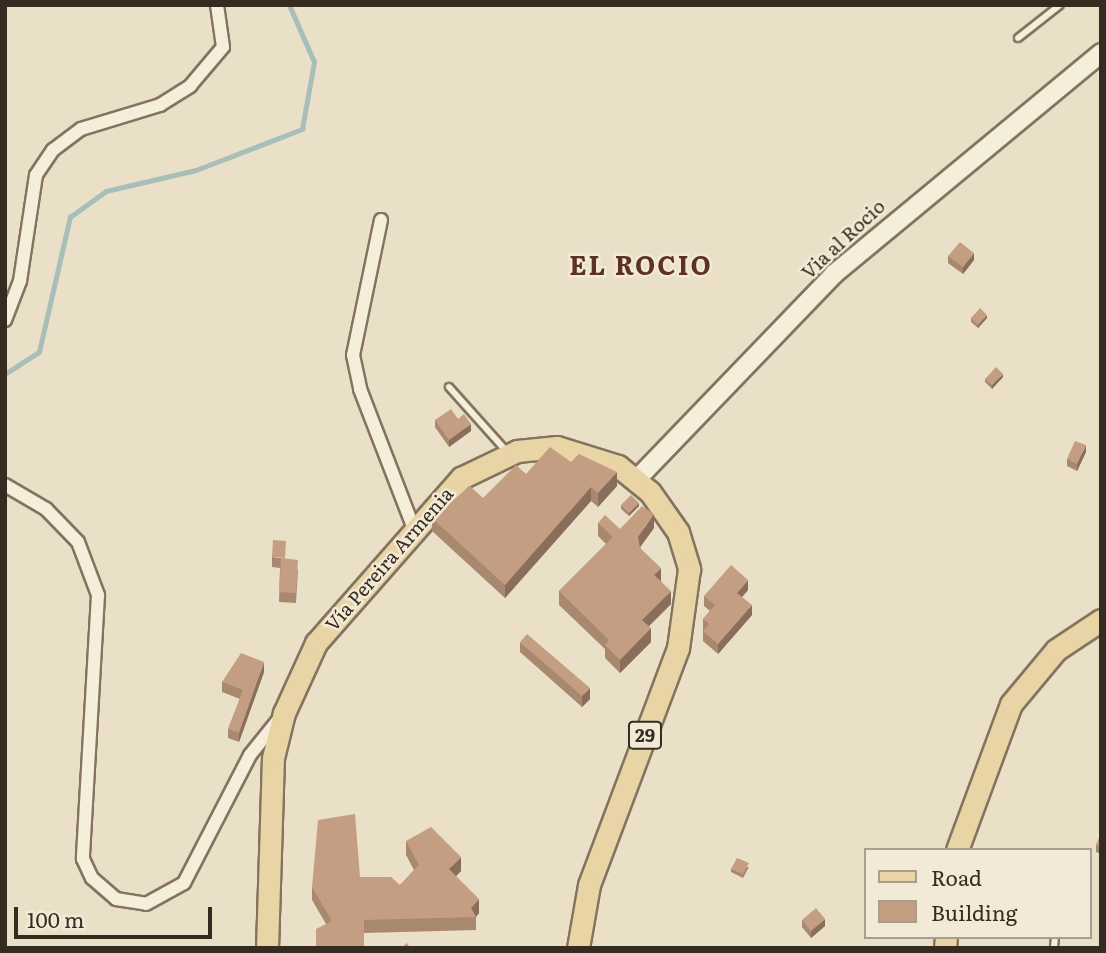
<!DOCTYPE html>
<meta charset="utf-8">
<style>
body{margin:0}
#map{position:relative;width:1106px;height:953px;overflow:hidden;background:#eae0c8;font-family:Literata,serif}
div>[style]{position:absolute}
.stream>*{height:4.5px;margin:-2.25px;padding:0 2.25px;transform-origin:2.25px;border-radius:2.25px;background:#a8beb8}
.roads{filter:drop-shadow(2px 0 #84735f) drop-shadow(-2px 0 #84735f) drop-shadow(0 2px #84735f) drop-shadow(0 -2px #84735f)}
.lane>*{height:6px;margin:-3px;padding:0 3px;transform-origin:3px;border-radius:3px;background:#f5eeda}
.street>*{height:12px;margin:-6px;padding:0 6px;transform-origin:6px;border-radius:6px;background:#f5eeda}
.secondary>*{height:18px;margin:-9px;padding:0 9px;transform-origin:9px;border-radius:9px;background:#f5eeda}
.primary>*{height:21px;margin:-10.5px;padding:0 10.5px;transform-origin:10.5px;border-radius:10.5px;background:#e8d4a4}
.wall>*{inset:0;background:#a98870}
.shaded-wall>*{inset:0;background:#896f5b}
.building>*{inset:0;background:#c49e82}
span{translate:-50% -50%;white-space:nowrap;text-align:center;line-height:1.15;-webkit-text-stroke:5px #f2ead6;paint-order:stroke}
.shield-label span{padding:2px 5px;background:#f2ead6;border:2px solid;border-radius:5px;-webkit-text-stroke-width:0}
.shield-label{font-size:18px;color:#352b21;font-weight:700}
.street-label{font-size:19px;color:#352b21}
.district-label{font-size:26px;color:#5d3225;font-weight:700;letter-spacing:2px}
.frame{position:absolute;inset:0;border:7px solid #352b21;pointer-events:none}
.legend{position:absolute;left:864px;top:848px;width:228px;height:91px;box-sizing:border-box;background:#f2ead6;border:2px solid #a69e8e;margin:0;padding:9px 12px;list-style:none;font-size:21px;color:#352b21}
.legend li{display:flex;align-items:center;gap:14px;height:35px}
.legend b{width:35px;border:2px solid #a69e8e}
.scale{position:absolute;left:14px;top:907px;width:198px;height:32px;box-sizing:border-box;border:4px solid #352b21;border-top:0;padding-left:9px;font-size:21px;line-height:24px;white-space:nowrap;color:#352b21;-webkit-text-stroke:5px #f2ead6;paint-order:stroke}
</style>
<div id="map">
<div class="stream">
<div style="left:5px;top:374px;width:40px;rotate:-32.9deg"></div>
<div style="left:39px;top:352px;width:139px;rotate:-77.1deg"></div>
<div style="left:70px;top:217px;width:44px;rotate:-35.8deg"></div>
<div style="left:106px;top:191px;width:92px;rotate:-13.1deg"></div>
<div style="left:196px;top:170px;width:114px;rotate:-21.1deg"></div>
<div style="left:302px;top:129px;width:68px;rotate:-79.8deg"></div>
<div style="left:314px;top:62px;width:62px;rotate:-113.7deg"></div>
</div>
<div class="roads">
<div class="lane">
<div style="left:1018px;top:38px;width:53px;rotate:-38.2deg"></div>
<div style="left:449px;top:387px;width:89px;rotate:48.2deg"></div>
<div style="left:1054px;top:948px;width:11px;rotate:-85deg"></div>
</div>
<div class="street">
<div style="left:381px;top:220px;width:138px;rotate:101.7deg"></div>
<div style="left:353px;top:355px;width:35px;rotate:78deg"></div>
<div style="left:360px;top:389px;width:147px;rotate:68.9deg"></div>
<div style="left:5px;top:320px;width:42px;rotate:-69deg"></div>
<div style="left:20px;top:281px;width:107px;rotate:-81.4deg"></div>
<div style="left:36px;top:175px;width:30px;rotate:-56deg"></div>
<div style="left:53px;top:150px;width:35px;rotate:-37deg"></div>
<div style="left:81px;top:129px;width:83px;rotate:-16.9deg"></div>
<div style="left:160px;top:105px;width:36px;rotate:-32deg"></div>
<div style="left:190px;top:86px;width:51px;rotate:-49.8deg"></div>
<div style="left:223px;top:47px;width:42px;rotate:-98.1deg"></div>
<div style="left:5px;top:485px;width:48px;rotate:30.3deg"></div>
<div style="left:46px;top:509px;width:46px;rotate:45.9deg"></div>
<div style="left:78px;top:542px;width:57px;rotate:69.3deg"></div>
<div style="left:98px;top:595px;width:264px;rotate:93.3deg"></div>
<div style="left:83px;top:859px;width:21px;rotate:65deg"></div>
<div style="left:92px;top:878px;width:32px;rotate:41deg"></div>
<div style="left:116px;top:899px;width:30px;rotate:9deg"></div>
<div style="left:146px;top:904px;width:43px;rotate:-28.9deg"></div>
<div style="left:184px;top:883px;width:144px;rotate:-62.7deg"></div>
<div style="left:250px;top:755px;width:45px;rotate:-51.3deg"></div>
</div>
<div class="secondary">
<div style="left:637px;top:479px;width:284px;rotate:-46.1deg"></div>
<div style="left:834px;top:274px;width:347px;rotate:-39.6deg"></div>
</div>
<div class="primary">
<div style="left:957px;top:850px;width:156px;rotate:-69.7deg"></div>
<div style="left:1011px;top:704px;width:70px;rotate:-50.2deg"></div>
<div style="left:1056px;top:650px;width:54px;rotate:-33.7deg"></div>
<div style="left:267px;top:948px;width:190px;rotate:-88.2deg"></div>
<div style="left:273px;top:758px;width:46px;rotate:-76.3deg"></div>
<div style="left:284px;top:713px;width:77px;rotate:-65.4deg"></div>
<div style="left:316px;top:643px;width:220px;rotate:-48.7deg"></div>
<div style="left:461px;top:478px;width:62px;rotate:-25.7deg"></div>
<div style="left:517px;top:451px;width:40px;rotate:-5.7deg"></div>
<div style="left:557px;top:447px;width:64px;rotate:17.3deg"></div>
<div style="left:618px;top:466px;width:41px;rotate:39.1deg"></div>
<div style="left:650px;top:492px;width:49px;rotate:55deg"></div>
<div style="left:678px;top:532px;width:39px;rotate:73deg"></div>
<div style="left:689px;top:569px;width:80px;rotate:97.9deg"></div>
<div style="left:678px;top:648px;width:253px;rotate:110.6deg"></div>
<div style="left:589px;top:885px;width:64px;rotate:99.9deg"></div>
<div style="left:945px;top:948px;width:11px;rotate:-85deg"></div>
</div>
</div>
<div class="wall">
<div style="clip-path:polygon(948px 256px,974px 260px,963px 274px,948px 263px)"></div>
<div style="clip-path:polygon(971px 318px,987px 318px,978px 328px,971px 322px)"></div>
<div style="clip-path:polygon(1003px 377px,992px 389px,985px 382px,985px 379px)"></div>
<div style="clip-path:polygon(458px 419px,471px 431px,449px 447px,435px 427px,435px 420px)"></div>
<div style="clip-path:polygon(1086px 452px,1077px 471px,1067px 466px,1067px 459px)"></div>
<div style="clip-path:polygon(571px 462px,617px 486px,598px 507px,591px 501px,505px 598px,432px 531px,432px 518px,483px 498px,526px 474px)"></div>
<div style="clip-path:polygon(621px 505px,639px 506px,629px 516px,621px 509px)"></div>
<div style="clip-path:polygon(598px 523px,620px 529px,654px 528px,640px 547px,661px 581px,671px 604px,649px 626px,651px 642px,620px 673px,605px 658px,605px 649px,559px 605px,559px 591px,606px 544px,598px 536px)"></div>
<div style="clip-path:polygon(272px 557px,286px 559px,298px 570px,296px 603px,279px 602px,280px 568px,272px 567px)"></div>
<div style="clip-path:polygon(748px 590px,742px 597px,752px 615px,718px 654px,703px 641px,703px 619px,710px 611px,704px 606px,704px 596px)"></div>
<div style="clip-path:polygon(520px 642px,590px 699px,582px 707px,520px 652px)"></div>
<div style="clip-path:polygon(264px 672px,239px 742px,228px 738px,228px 729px,240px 699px,222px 692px,222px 682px)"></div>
<div style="clip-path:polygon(1101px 834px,1101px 854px,1096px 852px,1096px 845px)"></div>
<div style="clip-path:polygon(406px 841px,461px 871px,456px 876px,479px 913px,476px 917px,476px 930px,364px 933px,326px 924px,312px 900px,312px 887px,400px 885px,414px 870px,406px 855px)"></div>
<div style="clip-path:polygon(749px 867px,743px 878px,731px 872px,731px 869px)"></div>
<div style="clip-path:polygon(802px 920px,825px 926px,811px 938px,802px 927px)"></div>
</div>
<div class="shaded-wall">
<div style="clip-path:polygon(974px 253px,974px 260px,963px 274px,963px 267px)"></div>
<div style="clip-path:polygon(987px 315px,987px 318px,978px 328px,978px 325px)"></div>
<div style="clip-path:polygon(1003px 374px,1003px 377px,992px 389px,992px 385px)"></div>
<div style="clip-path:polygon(471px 424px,471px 431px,449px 447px,449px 440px)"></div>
<div style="clip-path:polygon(1086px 445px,1086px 452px,1077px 471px,1077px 464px)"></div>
<div style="clip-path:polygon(617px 472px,617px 486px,598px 507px,598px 493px)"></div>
<div style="clip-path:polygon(591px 487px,591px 501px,505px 598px,505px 585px)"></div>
<div style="clip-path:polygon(639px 503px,639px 506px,629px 516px,629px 513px)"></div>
<div style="clip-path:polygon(654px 514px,654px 528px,638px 550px,638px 537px)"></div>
<div style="clip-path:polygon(661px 568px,661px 581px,654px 575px)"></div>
<div style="clip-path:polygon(748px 580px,748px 590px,737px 603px,737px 593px)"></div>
<div style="clip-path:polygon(671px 591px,671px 604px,642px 633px,642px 620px)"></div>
<div style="clip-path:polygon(752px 605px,752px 615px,718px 654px,718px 644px)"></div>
<div style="clip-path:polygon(651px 628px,651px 642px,620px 673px,620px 660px)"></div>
<div style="clip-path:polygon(264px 662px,264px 672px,239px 742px,239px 733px)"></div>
<div style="clip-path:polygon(590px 688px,590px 699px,582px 707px,582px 696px)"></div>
<div style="clip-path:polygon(461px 857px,461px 871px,449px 883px,449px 869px)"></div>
<div style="clip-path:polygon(479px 899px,479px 913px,476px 917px,471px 908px)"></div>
<div style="clip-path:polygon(825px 919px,825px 926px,811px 938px,811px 931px)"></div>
</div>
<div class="building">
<div style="clip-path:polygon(960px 242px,974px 253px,963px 267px,948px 256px)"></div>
<div style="clip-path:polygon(980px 308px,987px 315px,978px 325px,971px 318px)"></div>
<div style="clip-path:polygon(996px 367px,1003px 374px,992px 385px,985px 379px)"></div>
<div style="clip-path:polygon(451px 409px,458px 419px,464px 414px,471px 424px,449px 440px,435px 420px)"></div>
<div style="clip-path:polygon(1075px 441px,1086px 445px,1077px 464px,1067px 459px)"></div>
<div style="clip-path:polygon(550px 447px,571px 462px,579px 454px,617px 472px,598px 493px,591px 487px,505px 585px,432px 518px,470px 486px,483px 498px,516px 465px,526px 474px)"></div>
<div style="clip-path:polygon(631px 495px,639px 503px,629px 513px,621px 505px)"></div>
<div style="clip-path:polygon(642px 506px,654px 514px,638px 537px,640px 548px,661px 568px,654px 575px,671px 591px,642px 620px,651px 628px,620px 660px,605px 645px,609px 640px,559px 591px,613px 537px,598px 523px,605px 515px,620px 529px)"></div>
<div style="clip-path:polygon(273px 540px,286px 541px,285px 558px,272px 557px)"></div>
<div style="clip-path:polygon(281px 558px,298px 560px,296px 593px,279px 592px)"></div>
<div style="clip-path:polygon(731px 565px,748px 580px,737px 593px,752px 605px,718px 644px,703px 631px,709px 624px,703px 619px,715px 605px,704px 596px)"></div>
<div style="clip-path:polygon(527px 634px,590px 688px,582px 696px,520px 642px)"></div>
<div style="clip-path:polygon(241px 653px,264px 662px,239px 733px,228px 729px,243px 690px,222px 682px)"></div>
<div style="clip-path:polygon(355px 814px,360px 877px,391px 877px,400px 885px,419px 865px,406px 841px,431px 827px,461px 857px,449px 869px,479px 899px,471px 908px,476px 917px,364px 920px,364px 948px,316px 948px,316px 929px,332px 921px,312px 887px,318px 820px)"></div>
<div style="clip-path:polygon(1101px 834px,1101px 847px,1096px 845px)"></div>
<div style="clip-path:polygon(737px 858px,749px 863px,743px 874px,731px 869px)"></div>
<div style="clip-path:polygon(816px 908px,825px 919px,811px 931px,802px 920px)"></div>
<div style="clip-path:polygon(407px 943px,410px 948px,401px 948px)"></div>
</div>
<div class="shield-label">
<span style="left:645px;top:735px">29</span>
</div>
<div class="street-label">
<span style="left:843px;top:239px;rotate:-43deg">Via al Rocio</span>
<span style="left:389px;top:559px;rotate:-49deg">Vía Pereira Armenia</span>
</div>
<div class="district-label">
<span style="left:641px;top:264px">EL ROCIO</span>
</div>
<div class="frame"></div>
<ul class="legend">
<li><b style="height:9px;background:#e8d4a4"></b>Road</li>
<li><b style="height:19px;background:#c49e82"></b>Building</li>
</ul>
<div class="scale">100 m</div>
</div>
